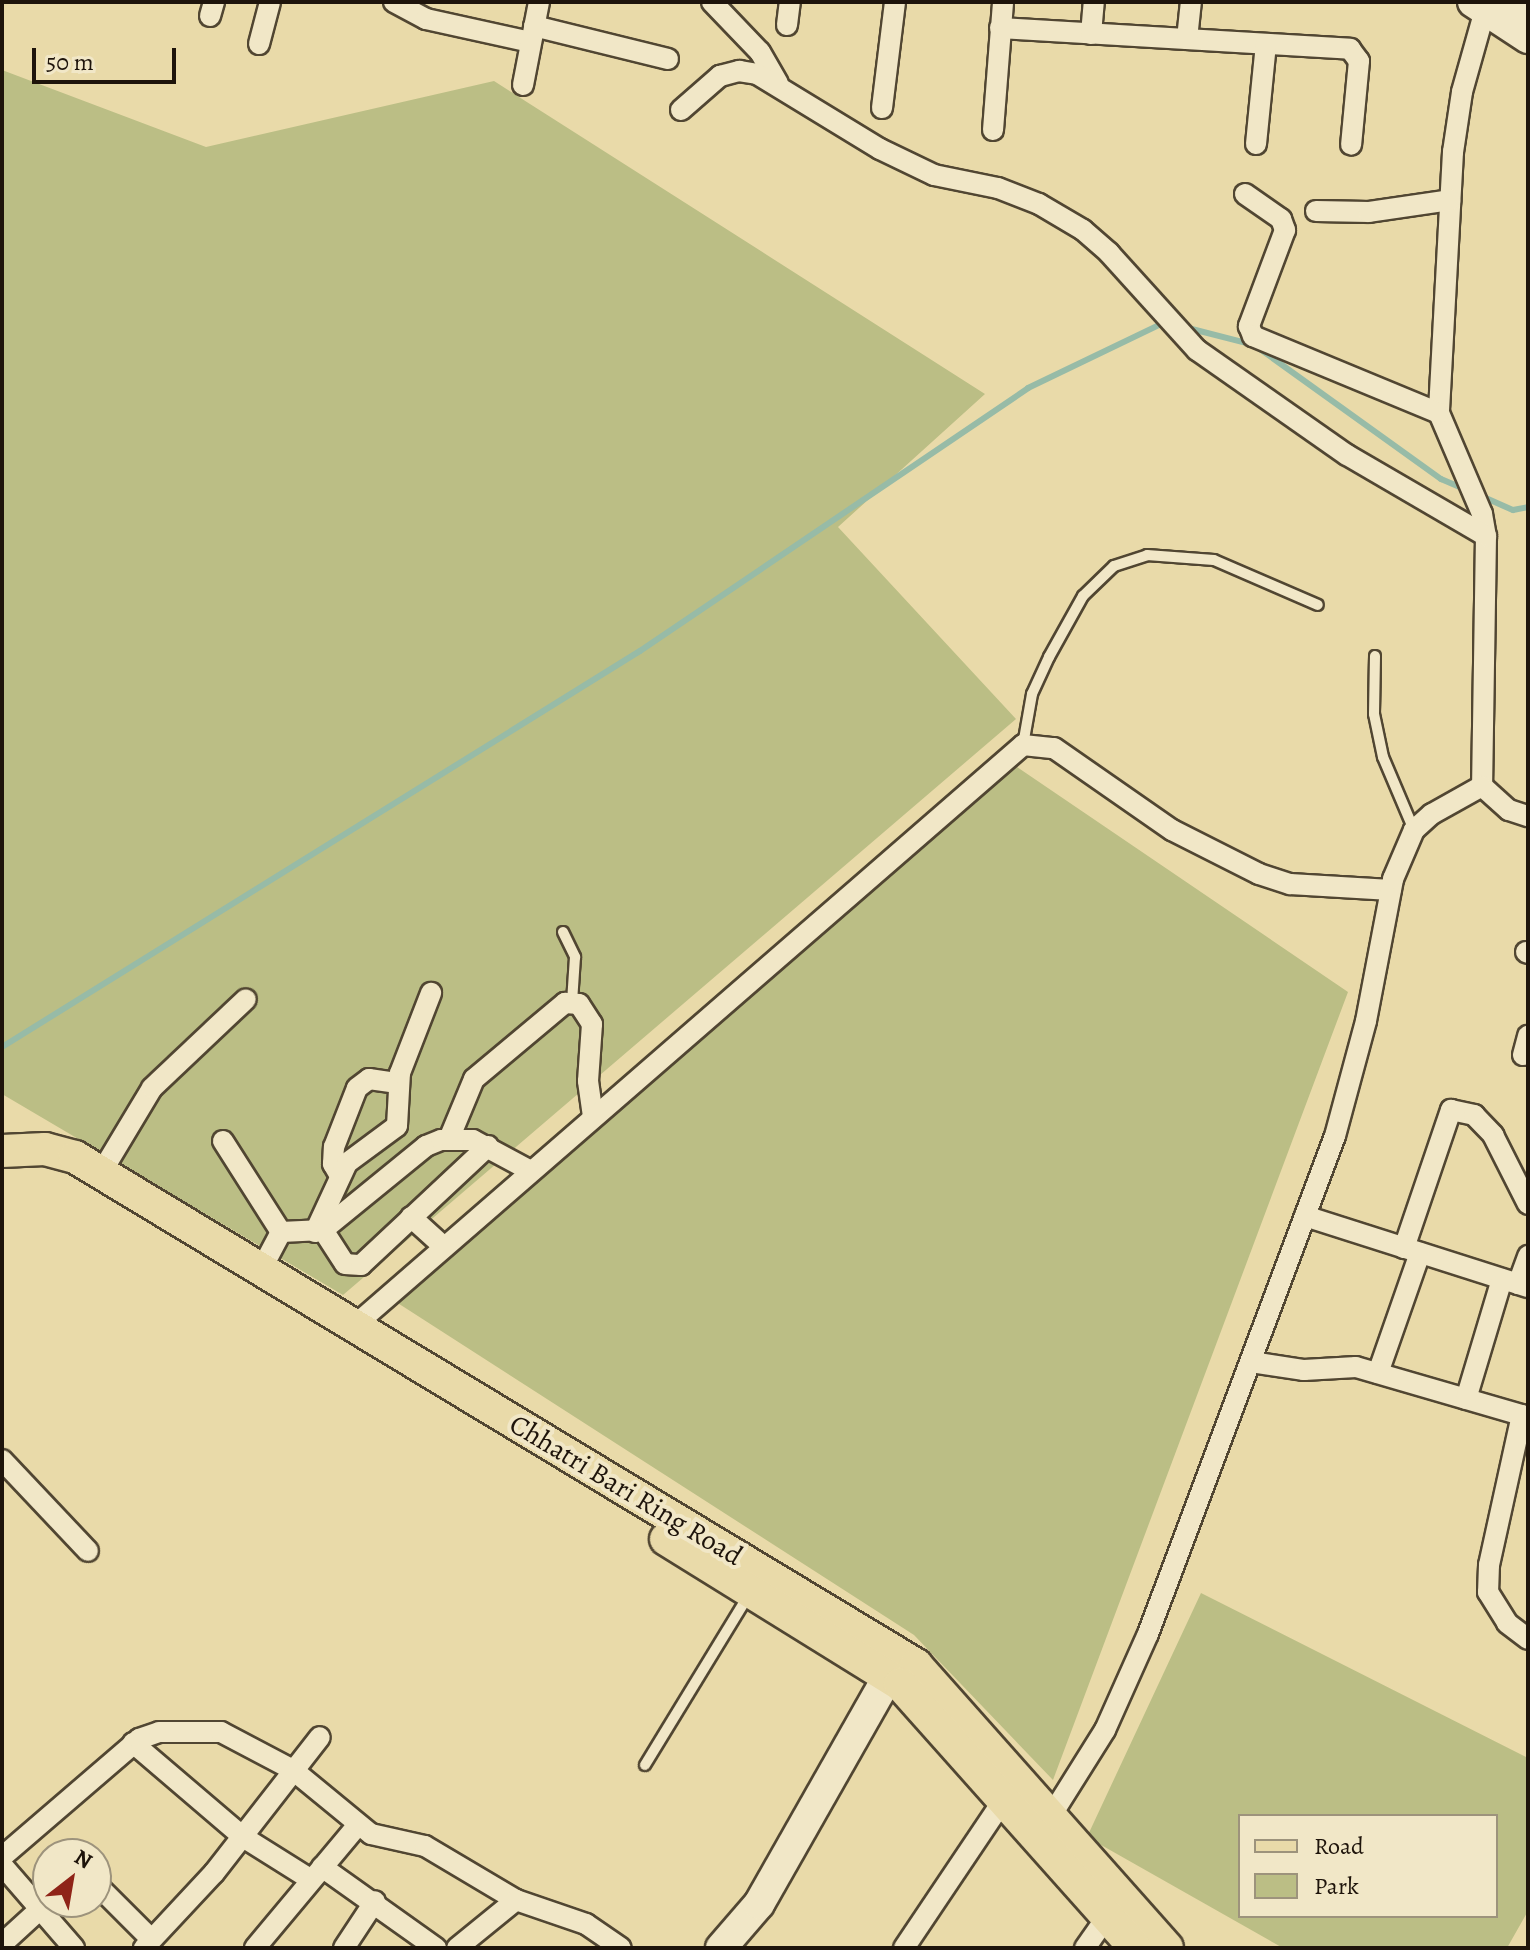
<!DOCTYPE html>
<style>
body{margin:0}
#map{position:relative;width:1530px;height:1950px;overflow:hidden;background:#e9daa9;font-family:Alegreya,serif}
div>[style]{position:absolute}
.green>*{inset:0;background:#bbbe85}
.stream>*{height:6px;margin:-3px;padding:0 3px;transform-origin:3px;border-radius:3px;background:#97bba7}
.roads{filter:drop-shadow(2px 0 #514632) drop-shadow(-2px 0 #514632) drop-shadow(0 2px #514632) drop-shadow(0 -2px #514632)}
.lane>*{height:10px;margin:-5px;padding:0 5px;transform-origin:5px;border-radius:5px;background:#f1e7c7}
.street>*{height:20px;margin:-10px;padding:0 10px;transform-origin:10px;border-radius:10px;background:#f1e7c7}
.secondary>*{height:30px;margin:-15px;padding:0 15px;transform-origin:15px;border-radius:15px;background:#f1e7c7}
.primary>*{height:32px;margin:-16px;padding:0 16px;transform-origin:16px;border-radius:16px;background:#e9daa9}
span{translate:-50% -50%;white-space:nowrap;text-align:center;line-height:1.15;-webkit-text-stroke:8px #f1e7c7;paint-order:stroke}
.street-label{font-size:28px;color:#1e140b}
.frame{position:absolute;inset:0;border:4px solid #1e140b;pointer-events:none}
.legend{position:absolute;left:1238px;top:1814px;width:260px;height:104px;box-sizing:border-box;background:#f1e7c7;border:2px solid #9d937c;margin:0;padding:10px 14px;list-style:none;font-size:24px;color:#1e140b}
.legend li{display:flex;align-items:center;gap:16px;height:40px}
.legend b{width:40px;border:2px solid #9d937c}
.north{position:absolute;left:32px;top:1838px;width:80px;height:80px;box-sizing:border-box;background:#f1e7c7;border:2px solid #9d937c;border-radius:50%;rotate:31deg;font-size:22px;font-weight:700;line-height:32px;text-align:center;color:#1e140b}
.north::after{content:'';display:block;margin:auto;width:28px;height:36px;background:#8f2418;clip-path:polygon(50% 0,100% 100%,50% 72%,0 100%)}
.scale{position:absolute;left:32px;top:48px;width:144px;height:36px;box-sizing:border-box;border:4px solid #1e140b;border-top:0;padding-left:10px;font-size:24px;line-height:28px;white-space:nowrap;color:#1e140b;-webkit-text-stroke:6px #f1e7c7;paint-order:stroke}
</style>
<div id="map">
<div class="green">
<div style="clip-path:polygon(2px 70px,206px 147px,494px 81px,985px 394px,838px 527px,1016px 719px,343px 1295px,2px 1094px)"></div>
<div style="clip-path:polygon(1017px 767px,1348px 992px,1053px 1780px,914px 1635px,379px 1291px)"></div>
<div style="clip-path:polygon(evenodd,1201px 1593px,1528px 1758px,1528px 1911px,1507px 1948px,1283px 1948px,1087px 1837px,1201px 1593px,1240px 1816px,1496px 1816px,1496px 1916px,1240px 1916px,1240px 1816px)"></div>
</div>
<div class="stream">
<div style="left:1184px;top:327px;width:68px;rotate:14.4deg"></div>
<div style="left:1260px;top:349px;width:223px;rotate:35.7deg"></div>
<div style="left:1441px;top:479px;width:26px;rotate:23deg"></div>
<div style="left:1479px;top:495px;width:37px;rotate:24deg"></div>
<div style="left:1513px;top:510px;width:15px;rotate:-11deg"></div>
<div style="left:2px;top:1047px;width:751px;rotate:-31.83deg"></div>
<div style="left:640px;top:651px;width:469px;rotate:-34.1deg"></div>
<div style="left:1028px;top:388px;width:152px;rotate:-25.7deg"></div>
</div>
<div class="roads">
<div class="lane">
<div style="left:1375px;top:656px;width:58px;rotate:91deg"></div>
<div style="left:1374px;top:714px;width:44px;rotate:78.2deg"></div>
<div style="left:1383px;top:757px;width:79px;rotate:67deg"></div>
<div style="left:1023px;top:745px;width:52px;rotate:-80deg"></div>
<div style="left:1032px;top:694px;width:41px;rotate:-65.3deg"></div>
<div style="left:1049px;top:657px;width:70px;rotate:-60.9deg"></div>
<div style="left:1083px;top:596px;width:43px;rotate:-44.1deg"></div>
<div style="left:1114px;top:566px;width:35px;rotate:-18deg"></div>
<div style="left:1147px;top:555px;width:67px;rotate:4.3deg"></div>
<div style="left:1214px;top:560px;width:113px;rotate:23.4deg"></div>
<div style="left:563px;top:932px;width:28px;rotate:64deg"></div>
<div style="left:575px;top:957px;width:45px;rotate:93.8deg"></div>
<div style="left:645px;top:1765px;width:198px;rotate:-58.6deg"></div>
</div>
<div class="street">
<div style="left:394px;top:2px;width:36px;rotate:28deg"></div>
<div style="left:426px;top:19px;width:107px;rotate:12.4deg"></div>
<div style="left:712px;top:2px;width:69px;rotate:46.2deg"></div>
<div style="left:760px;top:52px;width:36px;rotate:60deg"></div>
<div style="left:1485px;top:10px;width:85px;rotate:105.7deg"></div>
<div style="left:1462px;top:92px;width:61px;rotate:98.5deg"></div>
<div style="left:1453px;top:152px;width:261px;rotate:93.1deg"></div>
<div style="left:1439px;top:413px;width:110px;rotate:66.9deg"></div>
<div style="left:1482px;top:514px;width:22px;rotate:80deg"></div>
<div style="left:1486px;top:536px;width:250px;rotate:90.9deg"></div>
<div style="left:1482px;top:786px;width:36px;rotate:42deg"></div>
<div style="left:1509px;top:810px;width:20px;rotate:18deg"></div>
<div style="left:210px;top:16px;width:15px;rotate:-74deg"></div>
<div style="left:787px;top:25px;width:23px;rotate:-83deg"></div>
<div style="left:534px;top:26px;width:138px;rotate:13.8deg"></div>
<div style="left:1000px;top:28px;width:351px;rotate:3.4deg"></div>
<div style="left:1350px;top:49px;width:15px;rotate:53deg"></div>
<div style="left:1359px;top:61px;width:84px;rotate:95.4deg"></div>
<div style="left:1091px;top:34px;width:32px;rotate:-85deg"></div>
<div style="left:1187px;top:39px;width:37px;rotate:-84deg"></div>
<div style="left:259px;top:44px;width:43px;rotate:-75.3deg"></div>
<div style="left:523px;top:85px;width:85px;rotate:-79.1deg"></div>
<div style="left:882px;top:108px;width:107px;rotate:-83deg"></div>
<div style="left:681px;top:110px;width:52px;rotate:-41.1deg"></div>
<div style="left:720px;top:76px;width:20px;rotate:-15deg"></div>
<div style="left:739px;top:71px;width:18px;rotate:9deg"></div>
<div style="left:757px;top:74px;width:144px;rotate:31.4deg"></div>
<div style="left:880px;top:149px;width:60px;rotate:25.7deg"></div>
<div style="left:934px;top:175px;width:65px;rotate:11.5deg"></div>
<div style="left:998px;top:188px;width:44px;rotate:21.3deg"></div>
<div style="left:1039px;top:204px;width:51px;rotate:30.6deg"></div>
<div style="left:1083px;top:230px;width:35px;rotate:41deg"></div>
<div style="left:1109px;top:253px;width:131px;rotate:47.8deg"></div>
<div style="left:1197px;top:350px;width:183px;rotate:35deg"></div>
<div style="left:1347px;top:455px;width:161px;rotate:30.2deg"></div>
<div style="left:993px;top:130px;width:128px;rotate:-85.5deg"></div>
<div style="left:1256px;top:144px;width:100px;rotate:-84.3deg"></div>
<div style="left:1245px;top:194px;width:44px;rotate:34.8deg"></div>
<div style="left:1281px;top:219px;width:12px;rotate:70deg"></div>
<div style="left:1285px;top:230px;width:103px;rotate:110.6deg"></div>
<div style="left:1249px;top:326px;width:11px;rotate:68deg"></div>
<div style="left:1253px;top:336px;width:201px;rotate:22.5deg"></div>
<div style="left:1316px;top:211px;width:53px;rotate:1.1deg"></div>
<div style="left:1369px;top:212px;width:82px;rotate:-8.4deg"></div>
<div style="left:1526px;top:952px;width:2px;rotate:27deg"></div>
<div style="left:1523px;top:1055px;width:20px;rotate:-75deg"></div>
<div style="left:449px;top:1139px;width:65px;rotate:-67.4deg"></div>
<div style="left:474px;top:1079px;width:119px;rotate:-39.9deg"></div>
<div style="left:565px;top:1003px;width:14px;rotate:4deg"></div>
<div style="left:579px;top:1004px;width:24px;rotate:57deg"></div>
<div style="left:592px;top:1024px;width:57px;rotate:94deg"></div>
<div style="left:588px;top:1081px;width:34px;rotate:82deg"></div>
<div style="left:223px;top:1141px;width:108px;rotate:57.5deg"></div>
<div style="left:101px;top:1173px;width:99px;rotate:-59deg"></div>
<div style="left:152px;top:1088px;width:129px;rotate:-43.4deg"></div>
<div style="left:339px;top:1174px;width:12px;rotate:-121deg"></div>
<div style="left:333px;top:1164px;width:17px;rotate:-87deg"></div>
<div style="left:334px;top:1147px;width:63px;rotate:-68.7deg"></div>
<div style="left:357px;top:1088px;width:15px;rotate:-37deg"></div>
<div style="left:369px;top:1079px;width:29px;rotate:8deg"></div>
<div style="left:1305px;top:1216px;width:234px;rotate:17.7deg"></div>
<div style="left:411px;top:1217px;width:43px;rotate:42.2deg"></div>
<div style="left:323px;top:1230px;width:40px;rotate:57.1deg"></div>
<div style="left:345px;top:1264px;width:16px;rotate:4deg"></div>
<div style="left:361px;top:1265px;width:174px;rotate:-43.1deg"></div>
<div style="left:315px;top:1232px;width:76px;rotate:-65.1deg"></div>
<div style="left:347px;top:1163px;width:62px;rotate:-36.5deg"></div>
<div style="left:397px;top:1126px;width:53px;rotate:-86.8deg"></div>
<div style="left:400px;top:1073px;width:86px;rotate:-68.8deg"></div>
<div style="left:1404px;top:1248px;width:146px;rotate:-71.2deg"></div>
<div style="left:1451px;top:1110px;width:24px;rotate:12deg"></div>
<div style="left:1474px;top:1115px;width:28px;rotate:46deg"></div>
<div style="left:1493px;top:1135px;width:77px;rotate:63.1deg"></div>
<div style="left:261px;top:1270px;width:43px;rotate:-62.2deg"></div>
<div style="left:281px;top:1232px;width:42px;rotate:-2.7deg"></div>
<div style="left:323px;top:1230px;width:133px;rotate:-39.2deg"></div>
<div style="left:426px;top:1146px;width:16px;rotate:-22deg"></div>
<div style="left:441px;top:1140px;width:32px"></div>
<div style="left:473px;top:1140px;width:64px;rotate:28.2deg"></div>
<div style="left:1518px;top:1284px;width:30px;rotate:-70deg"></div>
<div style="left:354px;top:1326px;width:886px;rotate:-40.97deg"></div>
<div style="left:1023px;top:745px;width:31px;rotate:6deg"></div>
<div style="left:1054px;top:748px;width:144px;rotate:34.8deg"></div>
<div style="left:1172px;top:830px;width:97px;rotate:26.8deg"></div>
<div style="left:1259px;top:874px;width:33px;rotate:18deg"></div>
<div style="left:1290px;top:884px;width:101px;rotate:3.4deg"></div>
<div style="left:1251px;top:1362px;width:54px;rotate:8.6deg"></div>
<div style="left:1304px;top:1370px;width:52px;rotate:-3.3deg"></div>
<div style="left:1356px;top:1367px;width:179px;rotate:16.2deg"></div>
<div style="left:1378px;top:1373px;width:127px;rotate:-70.7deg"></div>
<div style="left:1466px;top:1399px;width:125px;rotate:-73.3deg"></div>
<div style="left:1522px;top:1415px;width:154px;rotate:102.4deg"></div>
<div style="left:1489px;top:1565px;width:27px;rotate:92deg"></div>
<div style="left:1488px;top:1592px;width:36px;rotate:58deg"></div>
<div style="left:1507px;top:1623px;width:26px;rotate:37deg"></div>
<div style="left:2px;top:1460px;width:125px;rotate:46.6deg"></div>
<div style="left:133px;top:1743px;width:145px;rotate:40.5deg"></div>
<div style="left:243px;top:1837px;width:79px;rotate:32.1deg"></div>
<div style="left:1051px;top:1816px;width:102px;rotate:-57.9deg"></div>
<div style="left:1105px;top:1730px;width:105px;rotate:-65.9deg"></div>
<div style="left:1148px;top:1634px;width:532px;rotate:-69.42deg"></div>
<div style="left:1335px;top:1136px;width:119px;rotate:-74.9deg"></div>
<div style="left:1366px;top:1021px;width:145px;rotate:-79.2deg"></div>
<div style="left:1393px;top:879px;width:53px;rotate:-66.8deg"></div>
<div style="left:1414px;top:830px;width:24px;rotate:-42deg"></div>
<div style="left:1432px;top:814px;width:57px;rotate:-29.2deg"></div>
<div style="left:2px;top:1857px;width:181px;rotate:-40.7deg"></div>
<div style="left:139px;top:1739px;width:21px;rotate:-19deg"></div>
<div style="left:159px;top:1732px;width:62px"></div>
<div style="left:221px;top:1732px;width:81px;rotate:27.8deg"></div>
<div style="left:293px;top:1770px;width:101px;rotate:39.4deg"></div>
<div style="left:371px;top:1834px;width:55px;rotate:12.5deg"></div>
<div style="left:425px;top:1846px;width:106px;rotate:30.7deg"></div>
<div style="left:516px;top:1900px;width:74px;rotate:18.9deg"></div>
<div style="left:586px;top:1924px;width:42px;rotate:34.4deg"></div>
<div style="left:2px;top:1865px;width:110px;rotate:49.1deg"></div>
<div style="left:322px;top:1867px;width:140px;rotate:35.4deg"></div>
<div style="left:96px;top:1884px;width:78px;rotate:45deg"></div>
<div style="left:2px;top:1944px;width:62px;rotate:-42.4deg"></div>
<div style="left:144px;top:1948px;width:103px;rotate:-47deg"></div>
<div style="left:214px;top:1873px;width:172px;rotate:-52.1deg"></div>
<div style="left:255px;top:1948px;width:160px;rotate:-50.1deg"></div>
<div style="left:344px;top:1948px;width:56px;rotate:-56.6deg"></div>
<div style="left:457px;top:1948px;width:76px;rotate:-39.1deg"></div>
<div style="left:904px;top:1948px;width:179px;rotate:-56.1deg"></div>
<div style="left:1085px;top:1948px;width:39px;rotate:-55deg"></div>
</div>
<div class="secondary">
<div style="left:1473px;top:2px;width:66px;rotate:33.2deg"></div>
<div style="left:1515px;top:2px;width:16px;rotate:35deg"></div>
<div style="left:721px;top:1948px;width:58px;rotate:-49.2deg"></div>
<div style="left:759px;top:1904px;width:261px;rotate:-60.4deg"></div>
</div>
<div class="primary">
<div style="left:2px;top:1151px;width:43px;rotate:-2.7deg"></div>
<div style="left:45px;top:1149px;width:31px;rotate:15deg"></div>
<div style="left:75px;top:1157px;width:983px;rotate:31.13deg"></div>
<div style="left:916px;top:1665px;width:378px;rotate:48.4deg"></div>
<div style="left:666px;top:1539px;width:275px;rotate:31.8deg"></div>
<div style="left:900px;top:1684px;width:353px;rotate:48.3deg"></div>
</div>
</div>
<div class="street-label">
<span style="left:626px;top:1490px;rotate:31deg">Chhatri Bari Ring Road</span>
</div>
<div class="frame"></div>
<ul class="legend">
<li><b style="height:10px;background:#e9daa9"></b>Road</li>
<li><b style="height:22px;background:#bbbe85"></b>Park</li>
</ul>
<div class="north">N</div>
<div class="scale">50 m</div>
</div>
